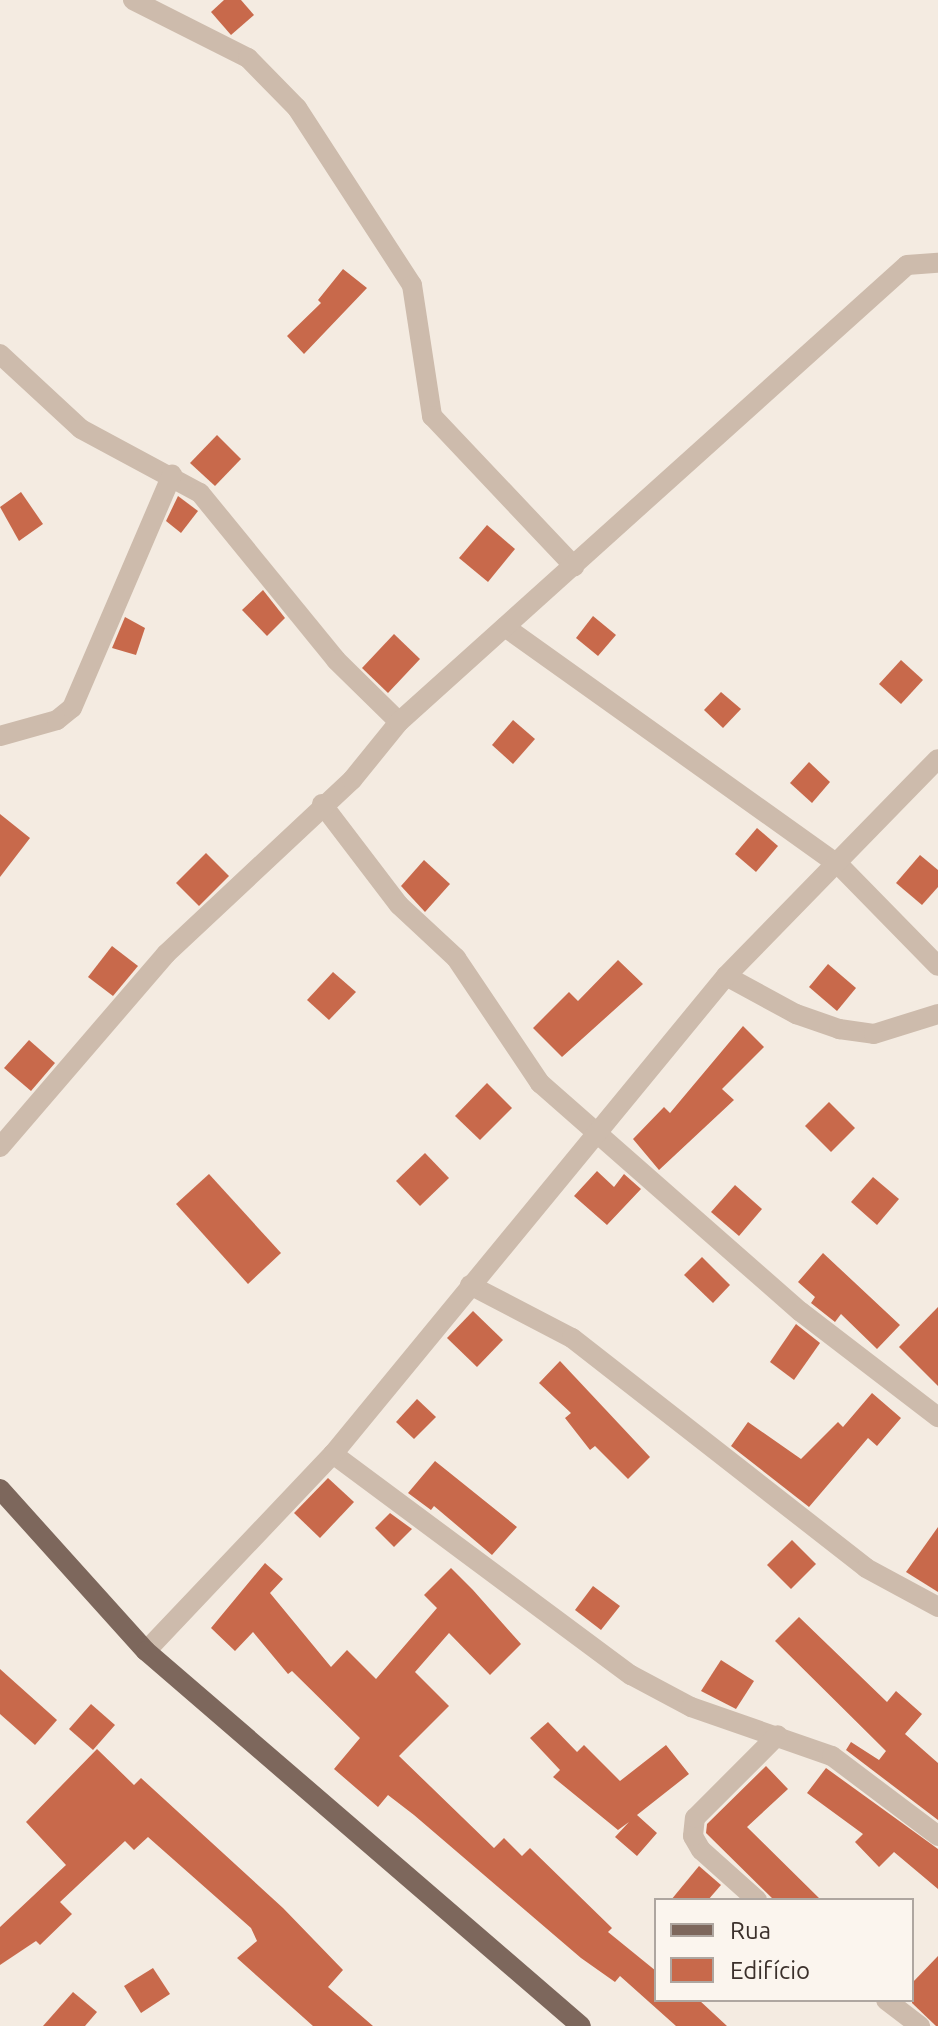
<!DOCTYPE html>
<meta charset="utf-8">
<style>
body{margin:0}
#map{position:relative;width:938px;height:2026px;overflow:hidden;background:#f4ebe1;font-family:Ubuntu,sans-serif}
div>[style]{position:absolute}
.building>*{inset:0;background:#c8694b}
.minor>*{height:20px;margin:-10px;padding:0 10px;transform-origin:10px;border-radius:10px;background:#cdbbac}
.major>*{height:20px;margin:-10px;padding:0 10px;transform-origin:10px;border-radius:10px;background:#7d675c}
span{translate:-50% -50%;white-space:nowrap;text-align:center;line-height:1.15;-webkit-text-stroke:7px #fbf5ee;paint-order:stroke}
.legend{position:absolute;left:654px;top:1898px;width:260px;height:104px;box-sizing:border-box;background:#fbf5ee;border:2px solid #aea6a0;margin:0;padding:10px 14px;list-style:none;font-size:24px;color:#3b302b}
.legend li{display:flex;align-items:center;gap:16px;height:40px}
.legend b{width:40px;border:2px solid #aea6a0}
</style>
<div id="map">
<div class="building">
<div style="clip-path:polygon(224px 0,241px 0,254px 15px,231px 35px,211px 12px)"></div>
<div style="clip-path:polygon(343px 269px,367px 288px,304px 354px,287px 336px,321px 303px,318px 300px)"></div>
<div style="clip-path:polygon(217px 435px,241px 459px,215px 486px,190px 463px)"></div>
<div style="clip-path:polygon(21px 492px,43px 524px,19px 541px,0 507px)"></div>
<div style="clip-path:polygon(178px 496px,198px 511px,181px 533px,166px 521px)"></div>
<div style="clip-path:polygon(487px 525px,515px 549px,488px 582px,459px 558px)"></div>
<div style="clip-path:polygon(263px 590px,285px 618px,267px 636px,242px 610px)"></div>
<div style="clip-path:polygon(593px 616px,616px 635px,598px 656px,576px 638px)"></div>
<div style="clip-path:polygon(125px 617px,145px 628px,136px 655px,112px 648px)"></div>
<div style="clip-path:polygon(394px 634px,420px 659px,388px 693px,362px 668px)"></div>
<div style="clip-path:polygon(901px 660px,923px 680px,901px 704px,879px 684px)"></div>
<div style="clip-path:polygon(721px 692px,741px 709px,723px 728px,704px 710px)"></div>
<div style="clip-path:polygon(513px 720px,535px 739px,513px 764px,492px 745px)"></div>
<div style="clip-path:polygon(809px 762px,830px 782px,812px 803px,790px 783px)"></div>
<div style="clip-path:polygon(0 814px,30px 838px,0 877px)"></div>
<div style="clip-path:polygon(757px 828px,778px 846px,756px 872px,735px 854px)"></div>
<div style="clip-path:polygon(206px 853px,229px 876px,199px 906px,176px 883px)"></div>
<div style="clip-path:polygon(920px 855px,938px 870px,938px 887px,922px 905px,896px 883px)"></div>
<div style="clip-path:polygon(424px 860px,450px 884px,425px 912px,401px 886px)"></div>
<div style="clip-path:polygon(112px 946px,138px 966px,113px 996px,88px 977px)"></div>
<div style="clip-path:polygon(618px 960px,643px 984px,562px 1057px,533px 1028px,569px 992px,578px 1001px)"></div>
<div style="clip-path:polygon(828px 964px,856px 988px,837px 1011px,809px 987px)"></div>
<div style="clip-path:polygon(333px 972px,356px 992px,329px 1020px,307px 1000px)"></div>
<div style="clip-path:polygon(743px 1026px,764px 1047px,722px 1089px,734px 1100px,659px 1170px,633px 1139px,664px 1107px,670px 1113px)"></div>
<div style="clip-path:polygon(29px 1040px,55px 1063px,31px 1091px,4px 1068px)"></div>
<div style="clip-path:polygon(487px 1083px,512px 1108px,480px 1140px,455px 1116px)"></div>
<div style="clip-path:polygon(829px 1102px,855px 1128px,831px 1152px,805px 1126px)"></div>
<div style="clip-path:polygon(425px 1153px,449px 1178px,420px 1206px,396px 1181px)"></div>
<div style="clip-path:polygon(597px 1171px,614px 1187px,624px 1174px,641px 1189px,607px 1225px,574px 1196px)"></div>
<div style="clip-path:polygon(209px 1174px,281px 1253px,248px 1284px,176px 1204px)"></div>
<div style="clip-path:polygon(873px 1177px,899px 1199px,877px 1225px,851px 1202px)"></div>
<div style="clip-path:polygon(735px 1185px,762px 1209px,739px 1236px,711px 1212px)"></div>
<div style="clip-path:polygon(823px 1253px,900px 1325px,877px 1349px,841px 1314px,835px 1322px,811px 1303px,815px 1297px,798px 1282px)"></div>
<div style="clip-path:polygon(702px 1257px,730px 1285px,713px 1303px,684px 1275px)"></div>
<div style="clip-path:polygon(938px 1307px,938px 1386px,899px 1347px)"></div>
<div style="clip-path:polygon(473px 1311px,503px 1340px,477px 1367px,447px 1338px)"></div>
<div style="clip-path:polygon(796px 1324px,820px 1343px,794px 1380px,770px 1362px)"></div>
<div style="clip-path:polygon(560px 1361px,650px 1457px,628px 1479px,595px 1446px,590px 1450px,565px 1418px,571px 1413px,539px 1383px)"></div>
<div style="clip-path:polygon(872px 1393px,901px 1418px,877px 1446px,868px 1438px,809px 1507px,731px 1446px,748px 1422px,801px 1459px,838px 1422px,843px 1427px)"></div>
<div style="clip-path:polygon(417px 1399px,436px 1417px,414px 1439px,396px 1422px)"></div>
<div style="clip-path:polygon(435px 1461px,517px 1527px,492px 1555px,434px 1506px,431px 1510px,408px 1493px)"></div>
<div style="clip-path:polygon(328px 1478px,354px 1502px,320px 1538px,294px 1513px)"></div>
<div style="clip-path:polygon(390px 1513px,412px 1529px,394px 1547px,375px 1528px)"></div>
<div style="clip-path:polygon(938px 1527px,938px 1592px,906px 1572px)"></div>
<div style="clip-path:polygon(792px 1540px,816px 1564px,791px 1589px,767px 1565px)"></div>
<div style="clip-path:polygon(265px 1563px,283px 1579px,270px 1593px,331px 1667px,347px 1650px,376px 1679px,437px 1608px,424px 1595px,451px 1568px,473px 1590px,521px 1644px,490px 1675px,449px 1633px,415px 1672px,449px 1706px,399px 1756px,494px 1848px,504px 1838px,522px 1856px,530px 1848px,612px 1928px,608px 1932px,656px 1971px,656px 2000px,699px 2000px,727px 2026px,676px 2026px,620px 1976px,615px 1982px,581px 1958px,414px 1815px,388px 1795px,378px 1807px,334px 1769px,360px 1738px,292px 1671px,288px 1674px,253px 1632px,235px 1651px,211px 1628px)"></div>
<div style="clip-path:polygon(593px 1586px,620px 1606px,601px 1630px,575px 1610px)"></div>
<div style="clip-path:polygon(799px 1617px,887px 1702px,896px 1691px,922px 1714px,905px 1734px,938px 1763px,938px 1820px,846px 1750px,851px 1742px,879px 1760px,886px 1751px,775px 1641px)"></div>
<div style="clip-path:polygon(721px 1660px,754px 1681px,736px 1709px,701px 1691px)"></div>
<div style="clip-path:polygon(0 1669px,57px 1720px,35px 1745px,0 1714px)"></div>
<div style="clip-path:polygon(91px 1704px,115px 1725px,93px 1750px,69px 1729px)"></div>
<div style="clip-path:polygon(548px 1722px,577px 1752px,584px 1745px,620px 1781px,666px 1745px,689px 1774px,637px 1815px,657px 1833px,637px 1856px,615px 1837px,629px 1822px,618px 1830px,553px 1777px,560px 1770px,530px 1738px)"></div>
<div style="clip-path:polygon(97px 1749px,134px 1785px,141px 1778px,283px 1908px,343px 1970px,328px 1987px,373px 2026px,313px 2026px,237px 1958px,257px 1941px,251px 1928px,148px 1837px,134px 1850px,125px 1841px,60px 1902px,72px 1914px,40px 1945px,36px 1941px,0 1965px,0 1927px,66px 1865px,26px 1822px)"></div>
<div style="clip-path:polygon(766px 1766px,788px 1789px,747px 1827px,821px 1900px,774px 1900px,706px 1833px,707px 1824px)"></div>
<div style="clip-path:polygon(826px 1768px,938px 1849px,938px 1889px,894px 1852px,879px 1867px,855px 1842px,863px 1834px,807px 1793px)"></div>
<div style="clip-path:polygon(699px 1866px,721px 1885px,708px 1900px,671px 1900px)"></div>
<div style="clip-path:polygon(938px 1956px,938px 2026px,936px 2026px,912px 2003px,912px 1983px)"></div>
<div style="clip-path:polygon(153px 1968px,170px 1994px,141px 2013px,124px 1986px)"></div>
<div style="clip-path:polygon(73px 1992px,97px 2012px,85px 2026px,43px 2026px)"></div>
</div>
<div class="minor">
<div style="left:133px;top:0;width:129px;rotate:26.8deg"></div>
<div style="left:248px;top:58px;width:70px;rotate:45.6deg"></div>
<div style="left:297px;top:108px;width:211px;rotate:57deg"></div>
<div style="left:412px;top:285px;width:133px;rotate:81.3deg"></div>
<div style="left:432px;top:416px;width:207px;rotate:46.6deg"></div>
<div style="left:0;top:354px;width:110px;rotate:42.8deg"></div>
<div style="left:81px;top:429px;width:135px;rotate:28.3deg"></div>
<div style="left:200px;top:493px;width:215px;rotate:50.8deg"></div>
<div style="left:336px;top:660px;width:88px;rotate:44.5deg"></div>
<div style="left:505px;top:627px;width:410px;rotate:35.5deg"></div>
<div style="left:839px;top:865px;width:141px;rotate:45.6deg"></div>
<div style="left:0;top:736px;width:59px;rotate:-15.7deg"></div>
<div style="left:57px;top:720px;width:19px;rotate:-39deg"></div>
<div style="left:72px;top:708px;width:254px;rotate:-66.8deg"></div>
<div style="left:322px;top:804px;width:127px;rotate:52.7deg"></div>
<div style="left:399px;top:905px;width:78px;rotate:42.9deg"></div>
<div style="left:456px;top:958px;width:151px;rotate:56.1deg"></div>
<div style="left:540px;top:1083px;width:347px;rotate:41.3deg"></div>
<div style="left:801px;top:1312px;width:173px;rotate:37.5deg"></div>
<div style="left:726px;top:976px;width:80px;rotate:28.5deg"></div>
<div style="left:796px;top:1014px;width:46px;rotate:19.2deg"></div>
<div style="left:839px;top:1029px;width:35px;rotate:8deg"></div>
<div style="left:874px;top:1034px;width:67px;rotate:-17.4deg"></div>
<div style="left:0;top:1147px;width:255px;rotate:-49.3deg"></div>
<div style="left:166px;top:954px;width:255px;rotate:-43.1deg"></div>
<div style="left:352px;top:780px;width:75px;rotate:-51deg"></div>
<div style="left:399px;top:722px;width:683px;rotate:-41.97deg"></div>
<div style="left:907px;top:265px;width:31px;rotate:-4deg"></div>
<div style="left:470px;top:1285px;width:115px;rotate:27.5deg"></div>
<div style="left:572px;top:1338px;width:373px;rotate:38deg"></div>
<div style="left:866px;top:1568px;width:82px;rotate:28.4deg"></div>
<div style="left:333px;top:1454px;width:371px;rotate:36.6deg"></div>
<div style="left:631px;top:1675px;width:68px;rotate:28.1deg"></div>
<div style="left:691px;top:1707px;width:149px;rotate:19.2deg"></div>
<div style="left:832px;top:1756px;width:133px;rotate:37deg"></div>
<div style="left:146px;top:1651px;width:272px;rotate:-46.5deg"></div>
<div style="left:333px;top:1454px;width:619px;rotate:-50.57deg"></div>
<div style="left:726px;top:976px;width:303px;rotate:-45.7deg"></div>
<div style="left:757px;top:1900px;width:75px;rotate:-138.2deg"></div>
<div style="left:701px;top:1850px;width:16px;rotate:-120deg"></div>
<div style="left:693px;top:1836px;width:18px;rotate:-84deg"></div>
<div style="left:695px;top:1818px;width:117px;rotate:-45deg"></div>
<div style="left:886px;top:2000px;width:43px;rotate:37.4deg"></div>
</div>
<div class="major">
<div style="left:0;top:1489px;width:218px;rotate:48deg"></div>
<div style="left:146px;top:1651px;width:574px;rotate:40.76deg"></div>
</div>
<ul class="legend">
<li><b style="height:10px;background:#7d675c"></b>Rua</li>
<li><b style="height:22px;background:#c8694b"></b>Edifício</li>
</ul>
</div>
